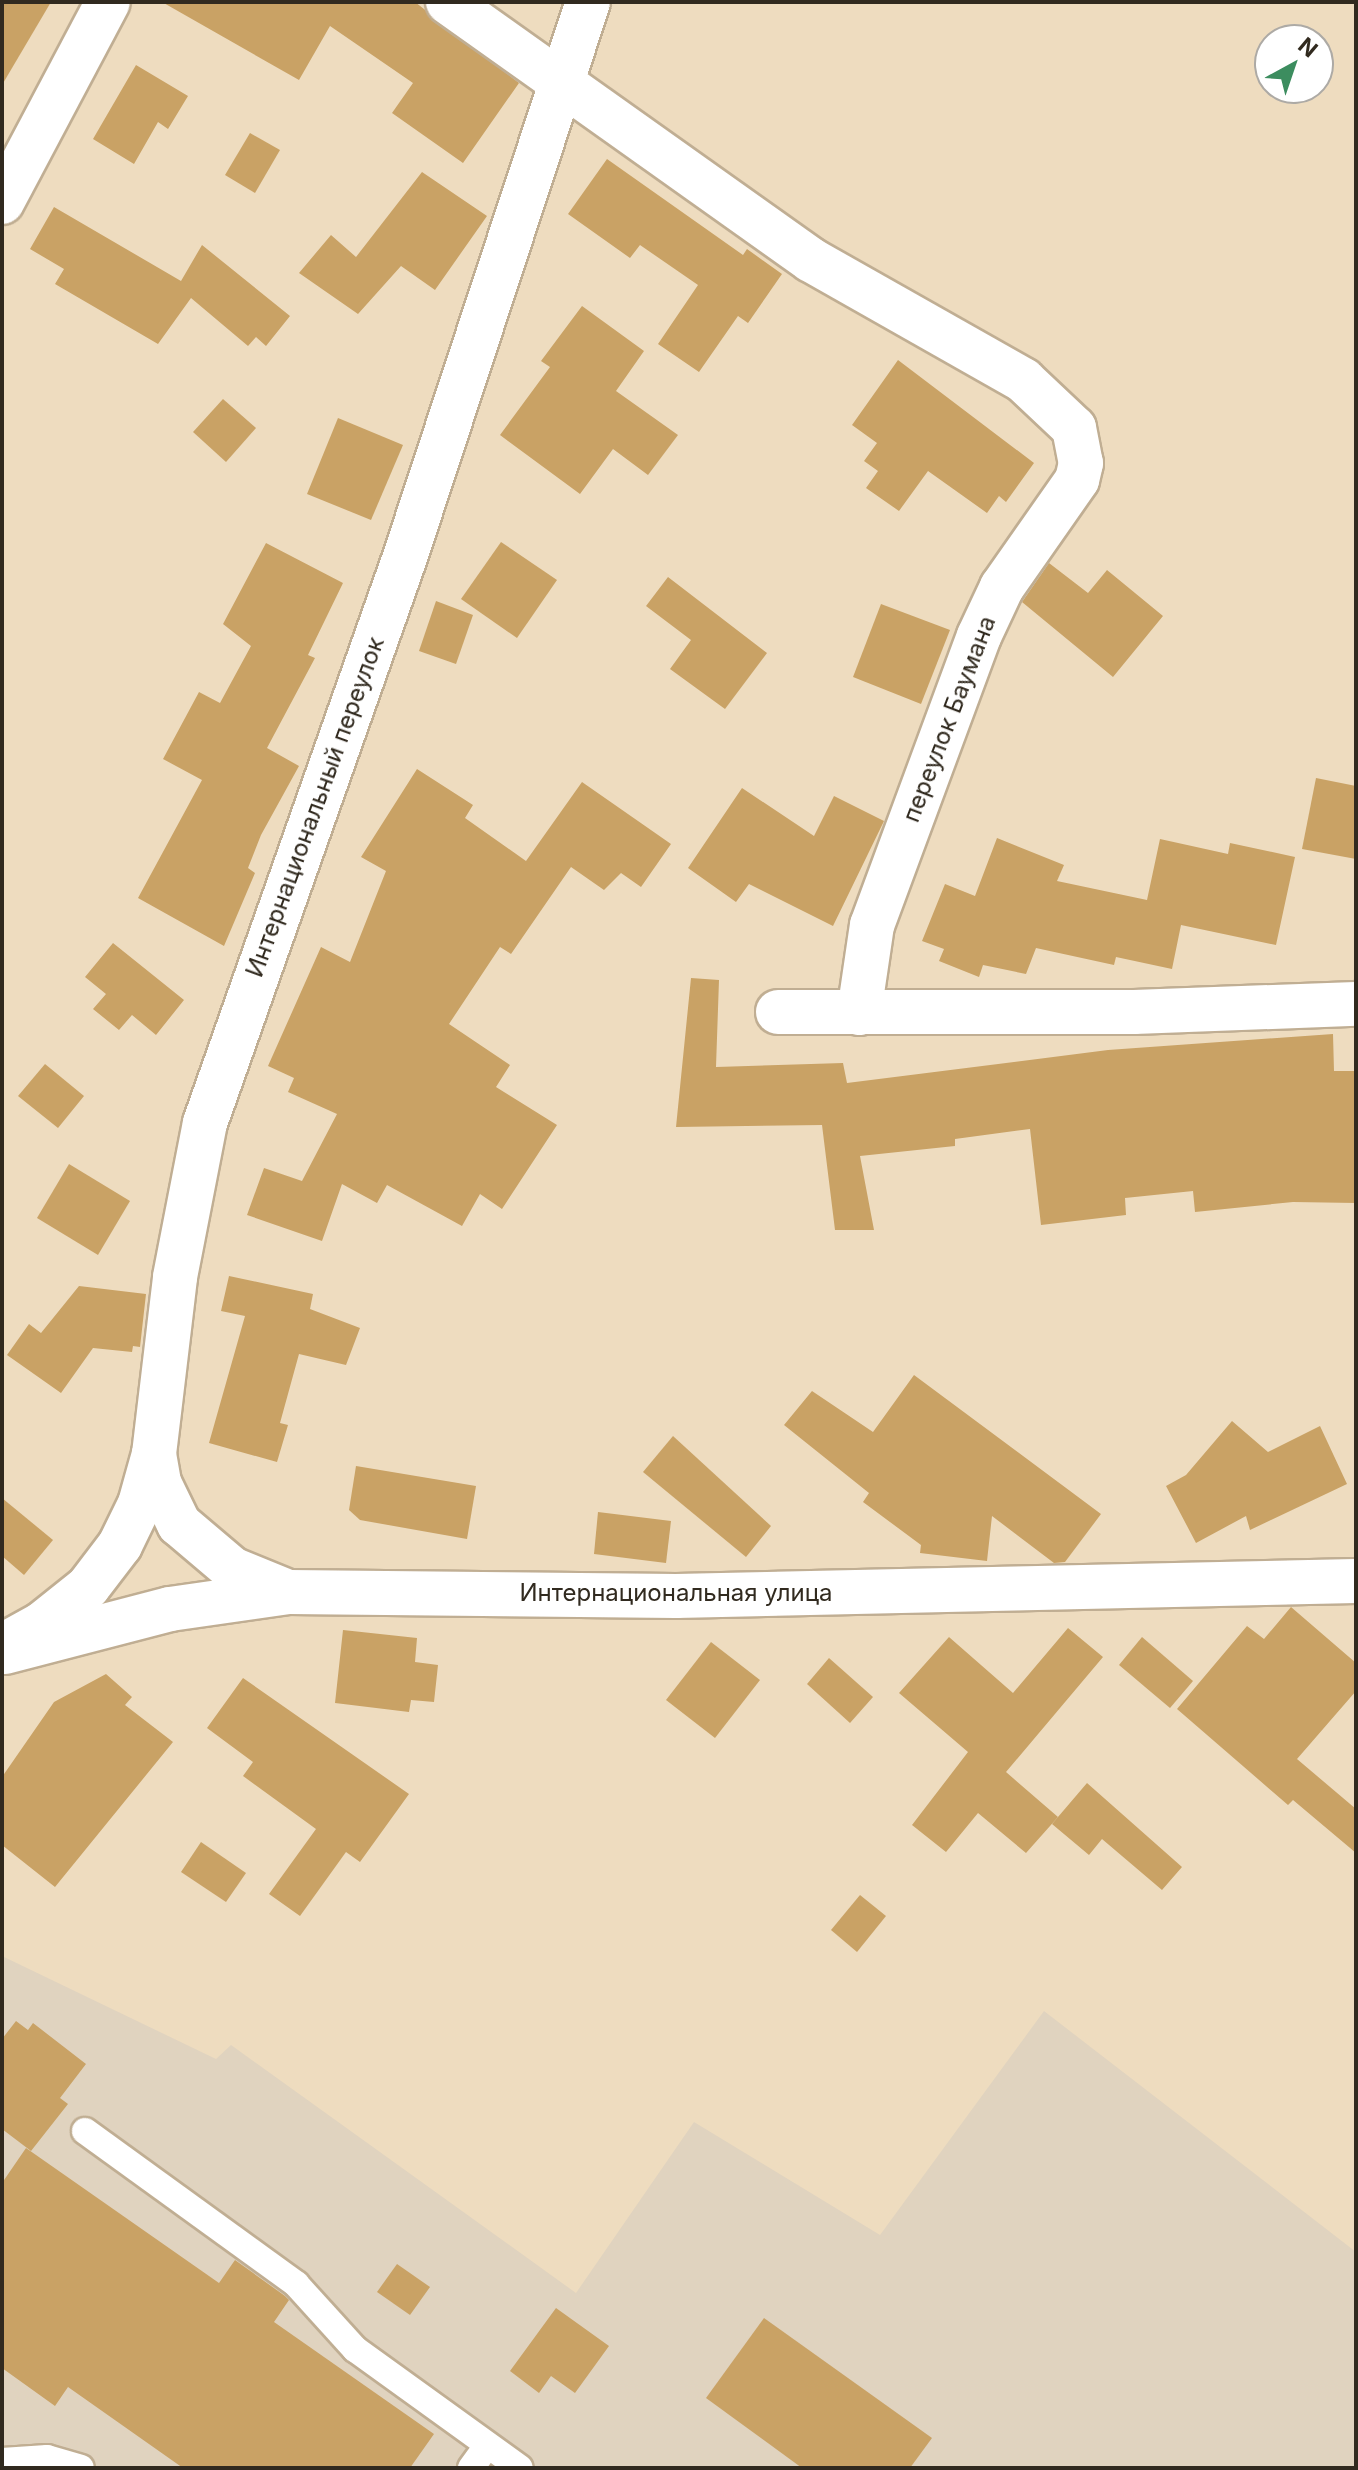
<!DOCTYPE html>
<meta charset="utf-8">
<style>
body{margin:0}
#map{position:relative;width:1358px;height:2470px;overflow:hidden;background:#eedcbf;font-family:Inter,sans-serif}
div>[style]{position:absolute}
.industrial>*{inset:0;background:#e0d3bf}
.building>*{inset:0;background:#c9a265}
.roads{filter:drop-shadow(2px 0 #c0ae93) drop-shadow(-2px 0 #c0ae93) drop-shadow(0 2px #c0ae93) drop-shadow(0 -2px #c0ae93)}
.service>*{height:26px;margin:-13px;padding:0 13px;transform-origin:13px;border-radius:13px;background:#fff}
.minor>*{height:44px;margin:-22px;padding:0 22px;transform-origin:22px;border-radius:22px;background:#fff}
.tertiary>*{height:44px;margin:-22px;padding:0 22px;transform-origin:22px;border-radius:22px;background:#fff}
span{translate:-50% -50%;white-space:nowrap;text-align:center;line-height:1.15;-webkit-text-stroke:8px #fff;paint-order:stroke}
.street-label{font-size:24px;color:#312a1f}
.frame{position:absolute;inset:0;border:4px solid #312a1f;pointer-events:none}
.north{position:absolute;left:1254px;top:24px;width:80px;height:80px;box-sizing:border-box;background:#fff;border:2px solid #adaaa5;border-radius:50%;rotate:40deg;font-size:22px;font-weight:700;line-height:32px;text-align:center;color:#312a1f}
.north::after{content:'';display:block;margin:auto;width:28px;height:36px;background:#3c8d5f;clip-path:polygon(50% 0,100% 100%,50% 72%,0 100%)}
</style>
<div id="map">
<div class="industrial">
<div style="clip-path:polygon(2px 1956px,216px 2059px,231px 2045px,576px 2293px,694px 2122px,880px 2235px,1044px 2011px,1356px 2252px,1356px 2468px,2px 2468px)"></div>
</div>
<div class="building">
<div style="clip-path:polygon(2px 2px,51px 2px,2px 85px)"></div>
<div style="clip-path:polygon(162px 2px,415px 2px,519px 83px,463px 163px,392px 113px,413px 83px,330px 26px,299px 80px)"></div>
<div style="clip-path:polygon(136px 65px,188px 96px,168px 129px,158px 122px,134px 164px,93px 139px)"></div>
<div style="clip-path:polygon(250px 133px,280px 150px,255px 193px,225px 175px)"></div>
<div style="clip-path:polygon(607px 159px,743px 255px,747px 249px,782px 274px,748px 323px,738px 316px,699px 372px,658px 344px,698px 285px,640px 245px,630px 258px,568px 214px)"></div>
<div style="clip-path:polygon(422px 172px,487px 216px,435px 290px,401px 266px,358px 314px,299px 273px,331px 235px,356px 257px)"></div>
<div style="clip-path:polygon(54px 207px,181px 281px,202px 245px,290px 316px,266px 346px,256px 337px,248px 346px,191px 298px,158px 344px,55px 284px,64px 269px,30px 249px)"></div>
<div style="clip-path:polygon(582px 306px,644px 351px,616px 391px,678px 435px,648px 475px,613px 449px,580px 494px,500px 435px,550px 367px,541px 361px)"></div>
<div style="clip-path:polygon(898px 360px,1034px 463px,1006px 502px,999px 496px,987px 513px,928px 471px,899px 511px,866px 488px,878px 471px,864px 461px,877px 443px,852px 425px)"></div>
<div style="clip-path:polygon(223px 399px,256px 428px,226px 462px,193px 432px)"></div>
<div style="clip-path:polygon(338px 418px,403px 445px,371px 520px,307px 494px)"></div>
<div style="clip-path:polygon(501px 542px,557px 580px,517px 638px,461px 599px)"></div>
<div style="clip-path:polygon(266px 543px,343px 583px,308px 655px,315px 658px,267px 748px,299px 766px,261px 835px,248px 868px,255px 873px,224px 946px,138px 898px,202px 780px,163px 759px,199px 692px,220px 703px,251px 646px,223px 624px)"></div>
<div style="clip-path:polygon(1049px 563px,1088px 593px,1107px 570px,1163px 616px,1113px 677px,1022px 602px)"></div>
<div style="clip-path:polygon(668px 577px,767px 653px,725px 709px,670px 669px,691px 640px,646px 606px)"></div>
<div style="clip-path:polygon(436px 601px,473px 615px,456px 664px,419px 651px)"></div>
<div style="clip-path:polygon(881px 604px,950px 630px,921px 704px,853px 677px)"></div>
<div style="clip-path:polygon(417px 769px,473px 805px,465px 818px,526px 861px,582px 782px,671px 844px,641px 887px,621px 873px,604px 890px,571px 867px,511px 954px,500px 947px,449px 1024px,510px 1065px,496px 1087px,557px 1125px,502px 1209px,480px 1194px,462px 1226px,387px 1185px,377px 1203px,342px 1184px,322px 1241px,247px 1215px,264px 1168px,302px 1181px,337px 1114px,288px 1092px,294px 1078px,268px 1066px,321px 947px,350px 962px,386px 871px,361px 857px)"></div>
<div style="clip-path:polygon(1316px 778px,1356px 786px,1356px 859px,1302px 849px)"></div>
<div style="clip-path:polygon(742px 788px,814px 836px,834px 796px,884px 821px,833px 926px,749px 884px,736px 902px,688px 868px)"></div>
<div style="clip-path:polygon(997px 838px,1064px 865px,1057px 881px,1147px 900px,1160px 839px,1228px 854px,1230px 843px,1295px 857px,1276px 945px,1181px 925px,1172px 969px,1116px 957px,1114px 965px,1036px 948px,1026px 974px,983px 965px,979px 977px,939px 961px,944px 949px,922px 941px,945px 884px,975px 896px)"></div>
<div style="clip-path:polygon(113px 943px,184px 1000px,156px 1035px,132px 1015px,119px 1030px,93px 1009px,106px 994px,85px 977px)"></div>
<div style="clip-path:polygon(691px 978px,719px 980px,716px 1067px,843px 1063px,847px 1083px,1108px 1050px,1333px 1034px,1334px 1071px,1356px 1071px,1356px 1203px,1293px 1202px,1195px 1212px,1193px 1191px,1125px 1198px,1126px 1215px,1041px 1225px,1030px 1129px,955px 1139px,955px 1146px,860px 1156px,874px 1230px,835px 1230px,822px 1125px,676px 1127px)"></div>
<div style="clip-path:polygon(45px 1064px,84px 1096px,58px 1128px,18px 1096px)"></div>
<div style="clip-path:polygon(69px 1164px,130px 1201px,98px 1255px,37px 1218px)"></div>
<div style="clip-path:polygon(229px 1276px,313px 1294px,310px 1309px,360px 1328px,346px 1365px,299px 1354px,280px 1423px,288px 1425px,277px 1462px,209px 1443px,245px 1316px,221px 1311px)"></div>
<div style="clip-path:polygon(79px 1286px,146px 1294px,140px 1347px,133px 1346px,132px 1352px,93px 1348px,61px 1393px,7px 1355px,29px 1324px,41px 1333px)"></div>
<div style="clip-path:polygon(914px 1375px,1101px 1514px,1065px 1562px,1054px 1563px,992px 1516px,987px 1561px,920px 1553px,921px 1545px,863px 1502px,869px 1493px,784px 1425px,812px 1391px,873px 1432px)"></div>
<div style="clip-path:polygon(1232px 1421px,1268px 1452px,1320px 1426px,1347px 1484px,1250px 1530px,1246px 1516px,1196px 1543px,1166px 1486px,1186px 1475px)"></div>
<div style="clip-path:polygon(673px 1436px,771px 1526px,746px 1557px,643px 1472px)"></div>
<div style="clip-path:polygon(356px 1466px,476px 1486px,467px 1539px,360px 1520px,349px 1510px)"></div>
<div style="clip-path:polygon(2px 1498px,53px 1540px,24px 1575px,2px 1556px)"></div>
<div style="clip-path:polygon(598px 1512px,671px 1521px,666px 1563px,594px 1554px)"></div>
<div style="clip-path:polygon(1291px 1607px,1356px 1663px,1356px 1691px,1297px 1759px,1356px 1809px,1356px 1853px,1293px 1800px,1288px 1805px,1177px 1709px,1247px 1626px,1264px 1639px)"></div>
<div style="clip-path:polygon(1068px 1628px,1103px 1657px,1006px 1772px,1058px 1817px,1026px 1853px,978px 1813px,946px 1852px,912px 1825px,968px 1752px,899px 1693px,949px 1637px,1013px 1693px)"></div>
<div style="clip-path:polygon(343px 1630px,417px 1638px,415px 1662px,438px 1665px,434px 1702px,411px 1700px,409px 1712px,335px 1703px)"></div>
<div style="clip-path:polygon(1142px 1637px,1193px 1681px,1170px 1708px,1119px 1665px)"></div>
<div style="clip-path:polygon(711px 1642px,760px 1680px,715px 1738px,666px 1700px)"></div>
<div style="clip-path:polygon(829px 1658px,873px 1697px,850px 1723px,807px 1684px)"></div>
<div style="clip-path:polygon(106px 1674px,132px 1697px,125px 1705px,173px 1742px,55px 1887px,2px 1845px,2px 1777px,54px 1702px)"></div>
<div style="clip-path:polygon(243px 1678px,409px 1794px,360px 1862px,346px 1852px,300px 1916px,269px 1894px,316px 1829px,243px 1776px,253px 1762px,207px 1728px)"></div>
<div style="clip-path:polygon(1087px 1783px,1182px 1867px,1162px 1890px,1102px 1839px,1089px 1855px,1052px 1824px)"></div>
<div style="clip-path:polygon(201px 1842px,246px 1873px,226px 1902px,181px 1872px)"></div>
<div style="clip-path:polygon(860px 1895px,886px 1916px,857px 1952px,831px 1930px)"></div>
<div style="clip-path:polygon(16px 2021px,28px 2030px,33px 2023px,86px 2064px,60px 2098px,68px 2104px,31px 2151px,2px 2129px,2px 2039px)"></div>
<div style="clip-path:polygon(26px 2148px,219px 2283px,235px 2260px,285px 2296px,289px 2300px,274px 2322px,434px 2434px,410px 2468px,183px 2468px,68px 2387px,55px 2406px,2px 2368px,2px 2183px)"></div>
<div style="clip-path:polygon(397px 2264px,430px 2287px,410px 2315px,377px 2292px)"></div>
<div style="clip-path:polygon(556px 2308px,609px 2346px,575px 2393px,551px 2376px,539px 2393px,510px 2371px)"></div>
<div style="clip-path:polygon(764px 2318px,932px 2438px,910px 2468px,802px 2468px,706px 2398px)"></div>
</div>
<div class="roads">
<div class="service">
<div style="left:85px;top:2131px;width:261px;rotate:35.9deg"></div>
<div style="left:296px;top:2284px;width:88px;rotate:47.8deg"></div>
<div style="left:355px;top:2349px;width:203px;rotate:35.8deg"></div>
<div style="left:2px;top:2461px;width:45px;rotate:-3.8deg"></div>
<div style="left:47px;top:2458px;width:35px;rotate:16deg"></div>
<div style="left:471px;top:2468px;width:27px;rotate:-54deg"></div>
</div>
<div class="minor">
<div style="left:448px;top:2px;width:445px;rotate:35.4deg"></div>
<div style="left:811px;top:260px;width:244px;rotate:29.5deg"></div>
<div style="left:1023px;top:380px;width:70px;rotate:43.3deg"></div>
<div style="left:1074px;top:428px;width:36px;rotate:79deg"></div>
<div style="left:1081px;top:463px;width:17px;rotate:103deg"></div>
<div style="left:1077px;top:480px;width:131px;rotate:125deg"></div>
<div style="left:1002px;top:587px;width:54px;rotate:115.1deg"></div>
<div style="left:979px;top:636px;width:308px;rotate:110.3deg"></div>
<div style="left:872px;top:925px;width:89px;rotate:98.4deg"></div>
<div style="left:2px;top:202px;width:226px;rotate:-62.1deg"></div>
<div style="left:778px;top:1012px;width:356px"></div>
<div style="left:1134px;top:1012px;width:222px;rotate:-2.1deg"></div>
<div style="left:154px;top:1454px;width:29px;rotate:80deg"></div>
<div style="left:159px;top:1483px;width:46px;rotate:64deg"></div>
<div style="left:179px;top:1524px;width:70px;rotate:40.3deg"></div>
<div style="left:232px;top:1569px;width:55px;rotate:22.4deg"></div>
<div style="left:5px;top:1652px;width:171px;rotate:-14.6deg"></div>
<div style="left:170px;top:1609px;width:120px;rotate:-8.1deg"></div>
<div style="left:289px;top:1592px;width:387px;rotate:0.6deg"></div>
<div style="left:676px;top:1596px;width:680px;rotate:-1.26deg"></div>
</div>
<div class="tertiary">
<div style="left:2px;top:1646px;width:46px;rotate:-28.8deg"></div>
<div style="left:42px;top:1624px;width:59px;rotate:-38.8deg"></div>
<div style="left:88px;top:1587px;width:53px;rotate:-52.7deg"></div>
<div style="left:120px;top:1545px;width:46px;rotate:-64deg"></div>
<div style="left:140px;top:1504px;width:52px;rotate:-74.4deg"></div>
<div style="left:154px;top:1454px;width:178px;rotate:-83.2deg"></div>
<div style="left:175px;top:1277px;width:157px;rotate:-79deg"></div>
<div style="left:205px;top:1123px;width:600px;rotate:-70.54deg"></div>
<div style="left:405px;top:557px;width:584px;rotate:-71.75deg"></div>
</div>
</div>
<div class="street-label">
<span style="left:949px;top:719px;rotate:-69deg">переулок Баумана</span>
<span style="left:315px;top:807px;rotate:-70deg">Интернациональный переулок</span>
<span style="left:676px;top:1593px">Интернациональная улица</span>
</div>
<div class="frame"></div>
<div class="north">N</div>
</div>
